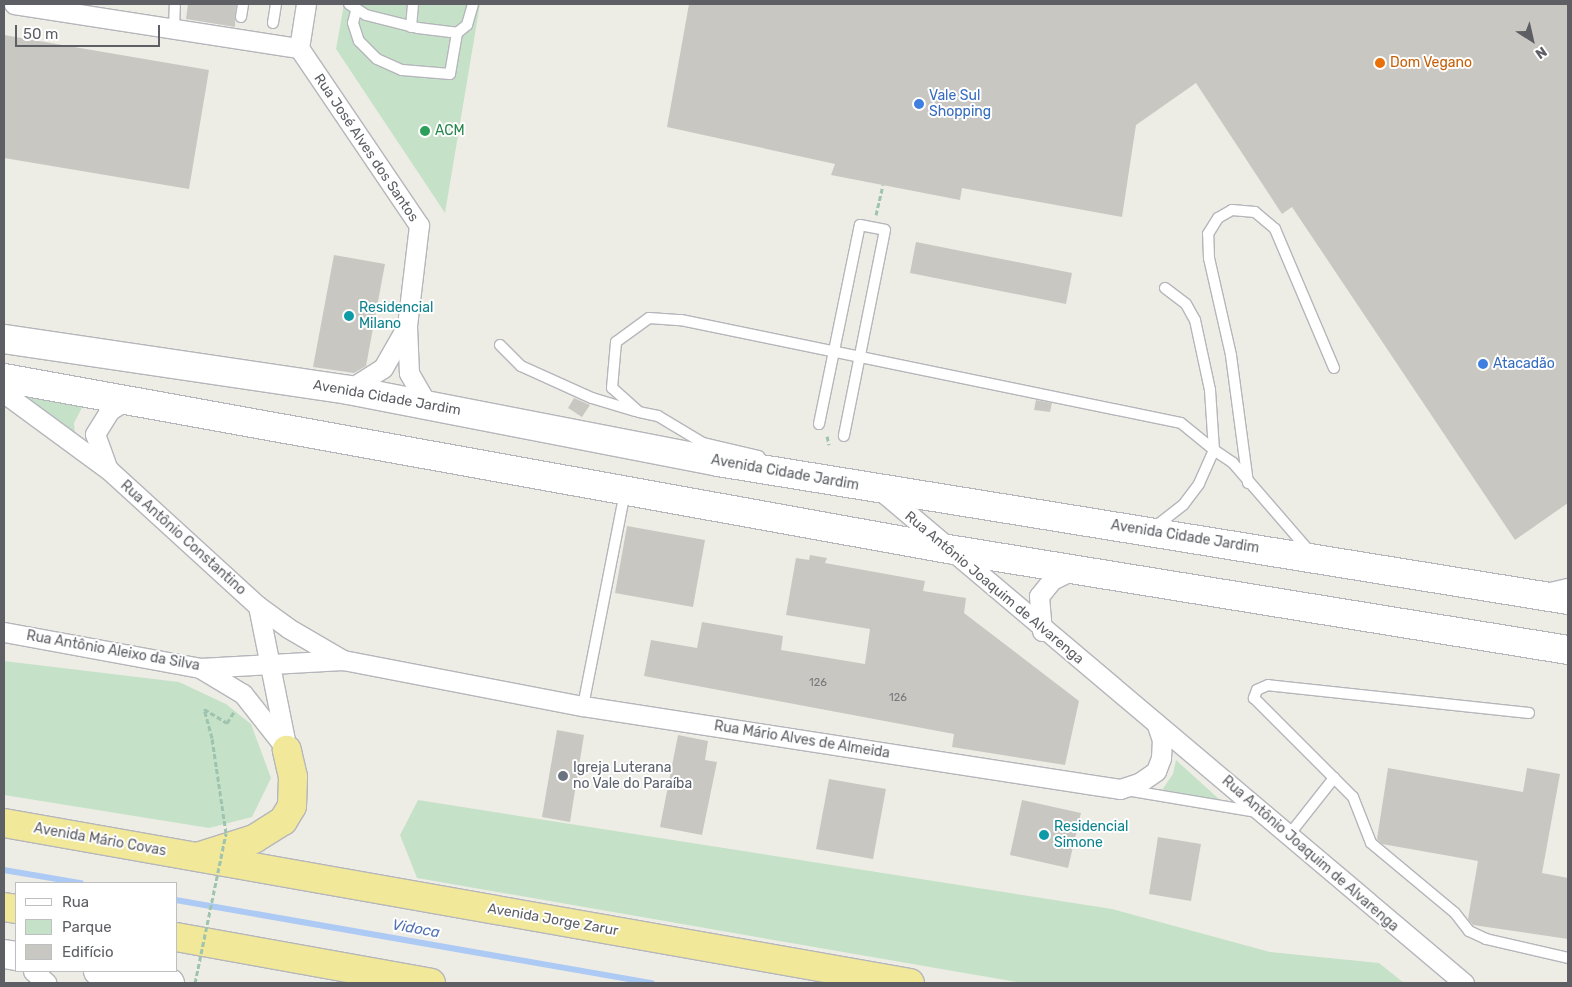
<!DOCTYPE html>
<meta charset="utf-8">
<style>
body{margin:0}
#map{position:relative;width:1572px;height:987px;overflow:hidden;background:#eeede5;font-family:Rubik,sans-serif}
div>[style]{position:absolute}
.green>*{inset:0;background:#c5e2c9}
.stream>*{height:5.5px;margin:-2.75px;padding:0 2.75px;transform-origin:2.75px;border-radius:2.75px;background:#adcaf5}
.building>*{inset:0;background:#c9c7c2}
.path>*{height:3px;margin-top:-1.5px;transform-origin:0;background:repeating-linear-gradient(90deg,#9ec3af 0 5px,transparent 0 7.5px)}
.roads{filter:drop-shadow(1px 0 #b5b6bb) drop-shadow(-1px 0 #b5b6bb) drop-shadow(0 1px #b5b6bb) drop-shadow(0 -1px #b5b6bb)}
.service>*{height:10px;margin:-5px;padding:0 5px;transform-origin:5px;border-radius:5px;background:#fff}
.minor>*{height:19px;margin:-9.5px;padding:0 9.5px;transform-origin:9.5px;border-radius:9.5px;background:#fff}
.secondary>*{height:28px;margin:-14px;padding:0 14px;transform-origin:14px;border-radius:14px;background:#fff}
.motorway>*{height:28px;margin:-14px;padding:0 14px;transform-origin:14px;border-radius:14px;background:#f1e999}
.path-bridge>*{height:3px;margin-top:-1.5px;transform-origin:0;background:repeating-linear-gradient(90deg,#9ec3af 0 5px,transparent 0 7.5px)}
.dots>*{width:14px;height:14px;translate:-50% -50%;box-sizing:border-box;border:2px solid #fff;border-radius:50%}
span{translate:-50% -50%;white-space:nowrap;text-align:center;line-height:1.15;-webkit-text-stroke:4px #fff;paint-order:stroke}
.number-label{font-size:11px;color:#78797c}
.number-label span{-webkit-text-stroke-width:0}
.food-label{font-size:14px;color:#c56008}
.left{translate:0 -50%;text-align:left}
.shop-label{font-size:14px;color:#366cbe}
.leisure-label{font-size:14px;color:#27864d}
.street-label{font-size:14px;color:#5d5f64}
.culture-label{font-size:14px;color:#0d838f}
.worship-label{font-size:14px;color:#5b616d}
.water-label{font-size:15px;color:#5373b6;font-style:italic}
.frame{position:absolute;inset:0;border:5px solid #5d5f64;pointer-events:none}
.legend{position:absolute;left:15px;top:882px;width:162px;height:90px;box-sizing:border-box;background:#fff;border:1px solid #bebfc1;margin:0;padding:6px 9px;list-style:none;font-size:15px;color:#5d5f64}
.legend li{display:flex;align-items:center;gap:10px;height:25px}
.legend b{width:25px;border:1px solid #bebfc1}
.north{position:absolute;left:1507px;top:15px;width:50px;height:50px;-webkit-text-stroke:4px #fff;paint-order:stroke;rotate:145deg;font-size:14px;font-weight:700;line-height:20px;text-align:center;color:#5d5f64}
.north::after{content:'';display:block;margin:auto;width:18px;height:22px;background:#5d5f64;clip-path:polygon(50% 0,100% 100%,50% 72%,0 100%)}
.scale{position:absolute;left:15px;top:25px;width:145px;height:22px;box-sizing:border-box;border:2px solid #5d5f64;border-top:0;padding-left:6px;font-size:15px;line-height:18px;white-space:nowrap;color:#5d5f64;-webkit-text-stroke:4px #fff;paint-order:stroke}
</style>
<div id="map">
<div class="green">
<div style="clip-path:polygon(344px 4px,480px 4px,445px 213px,336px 49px)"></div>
<div style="clip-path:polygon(14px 387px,85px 402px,74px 423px,75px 434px)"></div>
<div style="clip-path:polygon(4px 661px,179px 682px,226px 704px,251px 724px,271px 778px,252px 817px,209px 828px,4px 795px)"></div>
<div style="clip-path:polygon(1176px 760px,1220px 800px,1162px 790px,1173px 774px)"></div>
<div style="clip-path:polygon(418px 800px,1112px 909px,1270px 952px,1379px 963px,1404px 983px,1022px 983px,417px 878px,400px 835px)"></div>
</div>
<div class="stream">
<div style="left:4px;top:870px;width:78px;rotate:9.6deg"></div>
<div style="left:176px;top:900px;width:483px;rotate:9.9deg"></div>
</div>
<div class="building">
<div style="clip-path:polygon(188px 4px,236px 4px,235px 27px,186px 19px)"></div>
<div style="clip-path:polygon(689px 4px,1568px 4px,1568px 503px,1515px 540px,1292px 207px,1282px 214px,1196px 83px,1136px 125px,1122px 217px,962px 188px,960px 200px,831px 175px,835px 164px,667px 127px)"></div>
<div style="clip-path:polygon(4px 35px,209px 70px,189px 189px,4px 158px)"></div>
<div style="clip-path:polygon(916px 242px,1072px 273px,1066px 304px,910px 273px)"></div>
<div style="clip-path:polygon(334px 255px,385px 264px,366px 366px,354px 373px,313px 367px)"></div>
<div style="clip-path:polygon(574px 398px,590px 405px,582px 417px,568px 408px)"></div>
<div style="clip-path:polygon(1036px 400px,1052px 403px,1050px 412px,1034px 410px)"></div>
<div style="clip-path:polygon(627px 526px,705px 540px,693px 607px,615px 593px)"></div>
<div style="clip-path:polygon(810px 555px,827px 558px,825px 563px,925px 581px,923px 591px,966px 598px,964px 613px,1079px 701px,1065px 765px,952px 747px,954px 734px,644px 676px,651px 640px,697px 648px,702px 622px,783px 636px,781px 650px,865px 664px,870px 629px,786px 615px,796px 558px,809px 560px)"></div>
<div style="clip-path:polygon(557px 730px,584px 735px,570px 822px,542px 817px)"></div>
<div style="clip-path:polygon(678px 735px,708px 741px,705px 760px,717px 762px,702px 835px,660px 827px)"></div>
<div style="clip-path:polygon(1388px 768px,1523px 792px,1527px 768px,1560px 774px,1542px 873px,1568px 878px,1568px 939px,1473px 925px,1468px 919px,1478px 861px,1382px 844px,1377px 839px)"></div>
<div style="clip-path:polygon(829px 779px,886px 789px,873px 859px,816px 849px)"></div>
<div style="clip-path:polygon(1022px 800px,1081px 813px,1068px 868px,1010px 855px)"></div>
<div style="clip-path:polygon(1158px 837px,1201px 844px,1191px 901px,1149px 894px)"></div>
</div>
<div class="path">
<div style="left:876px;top:215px;width:31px;rotate:-77deg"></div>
<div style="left:827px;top:436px;width:9px;rotate:77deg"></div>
<div style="left:212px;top:738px;width:30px;rotate:-105deg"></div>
<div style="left:204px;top:709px;width:27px;rotate:31deg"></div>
<div style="left:227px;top:723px;width:13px;rotate:-58deg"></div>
</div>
<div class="roads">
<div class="service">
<div style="left:349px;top:4px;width:20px;rotate:33deg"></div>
<div style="left:366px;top:15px;width:54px;rotate:14deg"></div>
<div style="left:418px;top:28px;width:39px;rotate:7deg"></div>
<div style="left:457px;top:33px;width:13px;rotate:-39deg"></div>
<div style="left:467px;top:25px;width:22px;rotate:-74deg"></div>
<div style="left:356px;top:11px;width:12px;rotate:104deg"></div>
<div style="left:353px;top:23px;width:19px;rotate:72deg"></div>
<div style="left:359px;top:41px;width:25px;rotate:45deg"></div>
<div style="left:377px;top:59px;width:27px;rotate:24deg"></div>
<div style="left:402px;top:70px;width:48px;rotate:4.8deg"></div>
<div style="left:450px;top:74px;width:42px;rotate:-80.3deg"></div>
<div style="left:241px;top:17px;width:13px;rotate:-81deg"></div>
<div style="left:273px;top:23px;width:19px;rotate:-81deg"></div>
<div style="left:411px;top:27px;width:23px;rotate:-85deg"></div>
<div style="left:174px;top:29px;width:25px;rotate:-88deg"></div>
<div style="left:1165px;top:288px;width:26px;rotate:37deg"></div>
<div style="left:1186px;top:304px;width:18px;rotate:61deg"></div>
<div style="left:1195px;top:320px;width:72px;rotate:77.9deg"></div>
<div style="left:1210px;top:390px;width:60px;rotate:86.2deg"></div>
<div style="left:1214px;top:450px;width:23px;rotate:34deg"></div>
<div style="left:1233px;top:463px;width:118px;rotate:49.1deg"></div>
<div style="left:500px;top:345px;width:30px;rotate:45deg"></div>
<div style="left:521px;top:366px;width:78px;rotate:24.3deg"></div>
<div style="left:592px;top:398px;width:45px;rotate:16.8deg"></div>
<div style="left:819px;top:424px;width:203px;rotate:-78.4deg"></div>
<div style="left:860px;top:225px;width:25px;rotate:11deg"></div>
<div style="left:885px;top:230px;width:210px;rotate:101.3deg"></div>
<div style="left:759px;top:456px;width:57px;rotate:-166.9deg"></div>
<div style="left:703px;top:443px;width:52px;rotate:-149deg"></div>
<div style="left:658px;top:416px;width:19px;rotate:-168deg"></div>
<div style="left:639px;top:412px;width:36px;rotate:-138deg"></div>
<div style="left:612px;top:388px;width:46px;rotate:-85deg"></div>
<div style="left:616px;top:342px;width:41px;rotate:-36deg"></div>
<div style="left:649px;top:318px;width:32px;rotate:4deg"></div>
<div style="left:681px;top:320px;width:510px;rotate:11.64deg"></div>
<div style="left:1181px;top:423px;width:43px;rotate:39.3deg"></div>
<div style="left:1214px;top:450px;width:37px;rotate:114deg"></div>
<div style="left:1199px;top:484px;width:26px;rotate:127deg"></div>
<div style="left:1183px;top:505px;width:39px;rotate:142deg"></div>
<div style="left:1248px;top:483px;width:129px;rotate:-97.6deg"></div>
<div style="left:1231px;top:355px;width:99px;rotate:-102.8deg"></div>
<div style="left:1209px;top:258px;width:24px;rotate:-92deg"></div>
<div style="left:1208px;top:234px;width:19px;rotate:-58deg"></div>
<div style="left:1218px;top:218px;width:16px;rotate:-30deg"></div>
<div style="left:1232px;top:210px;width:23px;rotate:5deg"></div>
<div style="left:1255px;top:212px;width:26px;rotate:40deg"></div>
<div style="left:1275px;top:229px;width:151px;rotate:67deg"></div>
<div style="left:1550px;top:588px;width:18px;rotate:-13deg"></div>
<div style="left:583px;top:706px;width:218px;rotate:-78.9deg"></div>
<div style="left:1529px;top:713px;width:262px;rotate:-173.9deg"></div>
<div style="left:1268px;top:685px;width:12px;rotate:156deg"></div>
<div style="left:1257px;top:690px;width:9px;rotate:111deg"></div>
<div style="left:1254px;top:698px;width:140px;rotate:45deg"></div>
<div style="left:1353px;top:797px;width:49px;rotate:68.6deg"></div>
<div style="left:1371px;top:843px;width:109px;rotate:39.8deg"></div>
<div style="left:1455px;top:913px;width:23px;rotate:52deg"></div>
<div style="left:1469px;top:931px;width:19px;rotate:25deg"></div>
<div style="left:1486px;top:939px;width:84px;rotate:13deg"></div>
<div style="left:1126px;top:790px;width:133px;rotate:9.5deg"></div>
<div style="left:1289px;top:835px;width:73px;rotate:-51.7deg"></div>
</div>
<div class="minor">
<div style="left:14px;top:4px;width:288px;rotate:8.8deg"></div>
<div style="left:306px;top:4px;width:45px;rotate:99deg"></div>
<div style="left:299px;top:48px;width:214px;rotate:55.9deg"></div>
<div style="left:419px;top:225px;width:102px;rotate:96.8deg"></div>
<div style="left:348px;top:390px;width:41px;rotate:-32.2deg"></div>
<div style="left:383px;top:368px;width:48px;rotate:-60.3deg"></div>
<div style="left:407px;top:326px;width:47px;rotate:87.6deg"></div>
<div style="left:409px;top:373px;width:36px;rotate:60deg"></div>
<div style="left:4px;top:393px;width:130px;rotate:36.3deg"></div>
<div style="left:109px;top:470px;width:202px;rotate:42.4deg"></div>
<div style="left:258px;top:606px;width:37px;rotate:36deg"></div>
<div style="left:288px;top:628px;width:64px;rotate:30.2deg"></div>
<div style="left:107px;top:467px;width:35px;rotate:-110deg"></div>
<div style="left:95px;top:434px;width:28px;rotate:-58deg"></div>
<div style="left:110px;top:410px;width:21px;rotate:-31deg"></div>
<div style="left:879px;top:489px;width:766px;rotate:40.18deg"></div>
<div style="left:258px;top:606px;width:147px;rotate:78.6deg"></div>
<div style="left:1042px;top:631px;width:35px;rotate:-95deg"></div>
<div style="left:1039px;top:596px;width:21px;rotate:-51deg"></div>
<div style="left:1052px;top:580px;width:25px;rotate:-26deg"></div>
<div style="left:4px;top:632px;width:199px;rotate:10.4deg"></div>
<div style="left:200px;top:668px;width:143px;rotate:-3.2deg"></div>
<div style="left:343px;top:660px;width:244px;rotate:10.9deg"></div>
<div style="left:583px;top:706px;width:543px;rotate:8.79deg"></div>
<div style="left:1120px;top:789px;width:20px;rotate:-18deg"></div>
<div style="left:1139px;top:783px;width:21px;rotate:-35deg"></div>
<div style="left:1156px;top:771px;width:14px;rotate:-69deg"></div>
<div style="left:1161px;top:758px;width:18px;rotate:-87deg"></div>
<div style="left:1162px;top:740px;width:18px;rotate:-109deg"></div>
<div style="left:200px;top:668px;width:50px;rotate:31.2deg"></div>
<div style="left:243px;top:694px;width:66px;rotate:51.7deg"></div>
<div style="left:33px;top:971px;width:18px;rotate:41deg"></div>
</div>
<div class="secondary">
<div style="left:4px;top:339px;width:348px;rotate:8.4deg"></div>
<div style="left:348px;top:390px;width:377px;rotate:11deg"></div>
<div style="left:718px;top:462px;width:861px;rotate:9.22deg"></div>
<div style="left:4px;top:378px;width:959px;rotate:10.27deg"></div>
<div style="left:948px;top:549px;width:628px;rotate:9.25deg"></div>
<div style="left:4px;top:954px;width:12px;rotate:9deg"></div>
<div style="left:98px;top:971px;width:73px;rotate:9.5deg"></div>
</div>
<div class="motorway">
<div style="left:4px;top:823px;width:920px;rotate:10.02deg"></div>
<div style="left:200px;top:856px;width:57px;rotate:-17.5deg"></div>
<div style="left:254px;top:839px;width:34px;rotate:-32deg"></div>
<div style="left:283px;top:821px;width:17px;rotate:-59deg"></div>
<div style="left:292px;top:806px;width:29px;rotate:-88deg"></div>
<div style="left:293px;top:777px;width:28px;rotate:-103deg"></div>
<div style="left:4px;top:907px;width:12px;rotate:9deg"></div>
<div style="left:176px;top:937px;width:259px;rotate:10.2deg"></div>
</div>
</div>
<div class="path-bridge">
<div style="left:195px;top:983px;width:153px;rotate:-78.3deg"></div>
<div style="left:226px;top:833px;width:96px;rotate:-98.4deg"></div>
</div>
<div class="dots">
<div style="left:1380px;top:63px;background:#e8710a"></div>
<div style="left:919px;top:104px;background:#3f7fe0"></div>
<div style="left:425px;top:131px;background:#2e9e5b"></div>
<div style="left:349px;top:316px;background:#0f9aa8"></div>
<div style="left:1483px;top:364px;background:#3f7fe0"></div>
<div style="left:563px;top:776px;background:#6b7280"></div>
<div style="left:1044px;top:835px;background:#0f9aa8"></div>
</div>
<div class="number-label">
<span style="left:818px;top:683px">126</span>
<span style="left:898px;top:698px">126</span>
</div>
<div class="food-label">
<span class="left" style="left:1390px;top:63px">Dom Vegano</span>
</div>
<div class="shop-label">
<span class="left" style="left:929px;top:104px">Vale Sul<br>Shopping</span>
<span class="left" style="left:1493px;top:364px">Atacadão</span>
</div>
<div class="leisure-label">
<span class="left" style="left:435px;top:131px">ACM</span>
</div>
<div class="street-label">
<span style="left:366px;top:148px;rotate:56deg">Rua José Alves dos Santos</span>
<span style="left:387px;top:398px;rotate:10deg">Avenida Cidade Jardim</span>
<span style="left:785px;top:473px;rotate:10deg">Avenida Cidade Jardim</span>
<span style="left:1185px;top:537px;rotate:9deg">Avenida Cidade Jardim</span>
<span style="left:183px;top:538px;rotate:42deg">Rua Antônio Constantino</span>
<span style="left:994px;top:588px;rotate:40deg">Rua Antônio Joaquim de Alvarenga</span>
<span style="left:113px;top:651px;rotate:10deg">Rua Antônio Aleixo da Silva</span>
<span style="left:802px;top:740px;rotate:9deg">Rua Mário Alves de Almeida</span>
<span style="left:100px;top:840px;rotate:10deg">Avenida Mário Covas</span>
<span style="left:1310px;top:854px;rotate:41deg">Rua Antônio Joaquim de Alvarenga</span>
<span style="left:553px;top:920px;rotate:10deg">Avenida Jorge Zarur</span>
</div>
<div class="culture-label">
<span class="left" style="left:359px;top:316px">Residencial<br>Milano</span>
<span class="left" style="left:1054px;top:835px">Residencial<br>Simone</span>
</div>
<div class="worship-label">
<span class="left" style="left:573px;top:776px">Igreja Luterana<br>no Vale do Paraíba</span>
</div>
<div class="water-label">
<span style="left:416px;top:929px;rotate:10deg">Vidoca</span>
</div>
<div class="frame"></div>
<ul class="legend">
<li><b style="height:6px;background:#fff"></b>Rua</li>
<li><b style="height:14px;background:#c5e2c9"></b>Parque</li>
<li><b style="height:14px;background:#c9c7c2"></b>Edifício</li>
</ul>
<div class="north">N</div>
<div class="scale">50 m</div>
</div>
